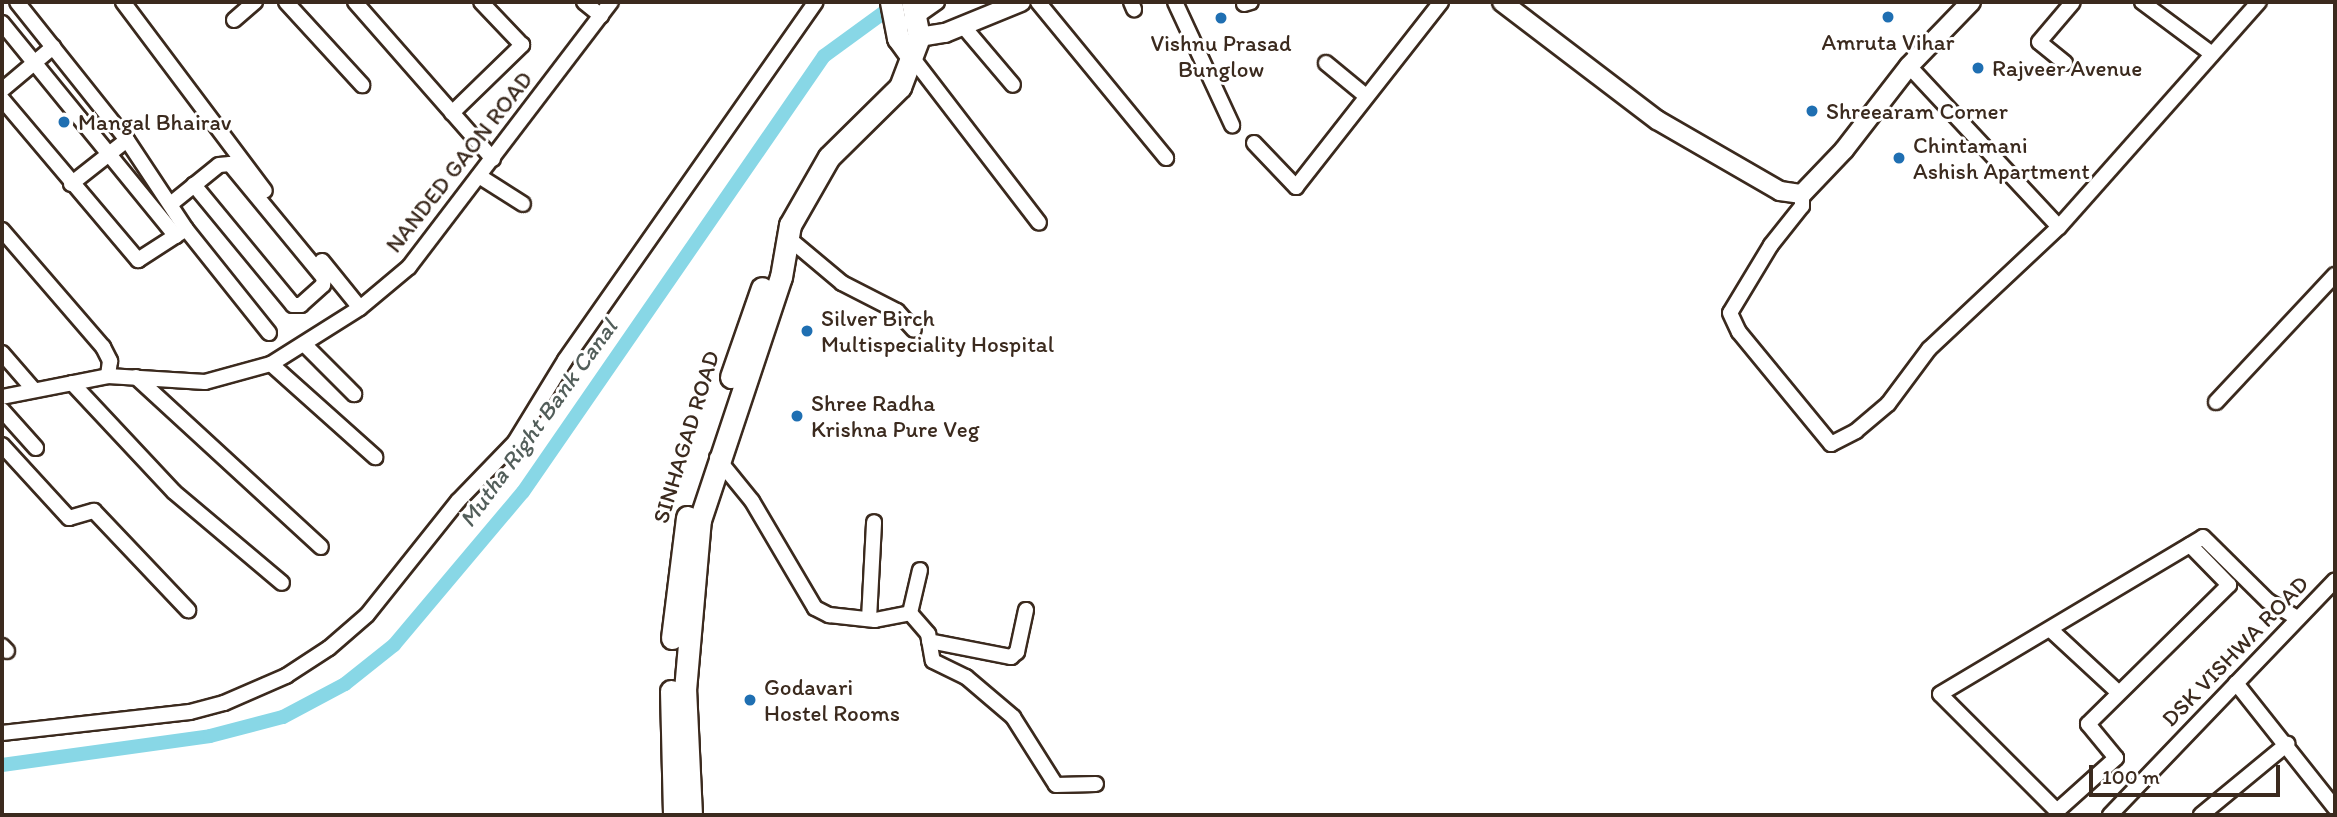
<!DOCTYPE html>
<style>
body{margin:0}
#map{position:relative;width:2337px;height:817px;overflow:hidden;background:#fff;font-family:Itim,sans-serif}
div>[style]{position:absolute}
.canal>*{height:14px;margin:-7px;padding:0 7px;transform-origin:7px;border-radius:7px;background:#88d7e6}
.roads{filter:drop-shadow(2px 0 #3b2a1e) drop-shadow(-2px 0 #3b2a1e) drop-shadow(0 2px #3b2a1e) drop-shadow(0 -2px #3b2a1e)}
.minor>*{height:14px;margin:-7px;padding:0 7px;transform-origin:7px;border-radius:7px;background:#fff}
.tertiary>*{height:18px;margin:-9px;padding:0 9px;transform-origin:9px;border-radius:9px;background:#fff}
.primary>*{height:21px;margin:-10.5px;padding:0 10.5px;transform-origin:10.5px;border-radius:10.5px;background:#fff}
.dots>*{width:19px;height:19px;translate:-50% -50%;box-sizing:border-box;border:4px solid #fff;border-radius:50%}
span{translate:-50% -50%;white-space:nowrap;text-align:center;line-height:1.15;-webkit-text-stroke:6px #fff;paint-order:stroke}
.poi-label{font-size:23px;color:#3b2a1e}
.left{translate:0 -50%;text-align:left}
.street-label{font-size:23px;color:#3b2a1e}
.water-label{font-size:24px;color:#525e5a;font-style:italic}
.frame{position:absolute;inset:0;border:4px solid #3b2a1e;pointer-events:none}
.scale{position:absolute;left:2089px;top:765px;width:191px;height:32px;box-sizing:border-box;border:4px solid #3b2a1e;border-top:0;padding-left:9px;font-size:21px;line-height:24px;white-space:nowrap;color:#3b2a1e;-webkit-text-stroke:5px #fff;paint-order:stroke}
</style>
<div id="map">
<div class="canal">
<div style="left:2px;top:765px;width:210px;rotate:-7.9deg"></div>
<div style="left:210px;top:736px;width:75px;rotate:-14.6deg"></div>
<div style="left:283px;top:717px;width:70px;rotate:-28deg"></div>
<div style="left:345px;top:684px;width:63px;rotate:-38.5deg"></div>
<div style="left:394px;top:645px;width:200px;rotate:-49.9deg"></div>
<div style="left:523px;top:492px;width:530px;rotate:-55.38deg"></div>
<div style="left:824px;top:56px;width:92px;rotate:-36.1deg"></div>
</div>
<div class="roads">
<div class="minor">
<div style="left:123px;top:2px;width:236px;rotate:53.1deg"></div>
<div style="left:286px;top:2px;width:113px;rotate:47.5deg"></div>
<div style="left:355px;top:2px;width:209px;rotate:48.7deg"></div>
<div style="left:584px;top:2px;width:22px;rotate:39deg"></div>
<div style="left:1038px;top:2px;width:202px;rotate:50.6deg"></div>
<div style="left:1131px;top:2px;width:8px;rotate:67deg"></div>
<div style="left:1175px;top:2px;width:136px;rotate:65.1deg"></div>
<div style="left:2142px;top:2px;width:87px;rotate:36.6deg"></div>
<div style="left:1244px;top:4px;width:7px;rotate:-16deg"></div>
<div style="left:234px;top:20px;width:28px;rotate:-41deg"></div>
<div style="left:910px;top:21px;width:33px;rotate:-35deg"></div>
<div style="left:2px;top:23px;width:275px;rotate:50.8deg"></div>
<div style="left:963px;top:26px;width:77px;rotate:49.7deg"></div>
<div style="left:911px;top:56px;width:210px;rotate:52.5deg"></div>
<div style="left:1326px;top:63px;width:52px;rotate:39.5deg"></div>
<div style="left:2065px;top:63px;width:33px;rotate:-141deg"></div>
<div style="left:2039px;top:42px;width:52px;rotate:-49.6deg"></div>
<div style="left:2px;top:90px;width:67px;rotate:-40.1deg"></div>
<div style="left:2px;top:99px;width:211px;rotate:49.8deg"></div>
<div style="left:138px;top:260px;width:57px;rotate:-32.9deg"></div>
<div style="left:186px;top:229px;width:107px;rotate:-123.5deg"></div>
<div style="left:127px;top:140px;width:176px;rotate:-128.6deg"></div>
<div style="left:452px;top:113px;width:98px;rotate:-44.2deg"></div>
<div style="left:522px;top:45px;width:59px;rotate:-133.6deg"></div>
<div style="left:1254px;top:143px;width:61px;rotate:46.3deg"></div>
<div style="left:1296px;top:187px;width:235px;rotate:-51.9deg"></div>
<div style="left:479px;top:176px;width:52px;rotate:32.5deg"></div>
<div style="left:71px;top:184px;width:71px;rotate:-38.2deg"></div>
<div style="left:1802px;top:194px;width:12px;rotate:90deg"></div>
<div style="left:1802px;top:206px;width:50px;rotate:128.5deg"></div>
<div style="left:1771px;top:245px;width:79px;rotate:121.1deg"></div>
<div style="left:1730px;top:313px;width:21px;rotate:65deg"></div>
<div style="left:1739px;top:332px;width:145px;rotate:50.6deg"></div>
<div style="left:1831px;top:444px;width:28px;rotate:-27deg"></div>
<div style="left:1856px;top:431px;width:42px;rotate:-40.2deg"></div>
<div style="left:1888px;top:404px;width:69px;rotate:-53.3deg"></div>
<div style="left:1929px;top:349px;width:178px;rotate:-43.2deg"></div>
<div style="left:2059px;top:227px;width:220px;rotate:-133deg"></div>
<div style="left:172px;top:203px;width:60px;rotate:-39deg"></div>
<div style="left:219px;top:165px;width:11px;rotate:-5deg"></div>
<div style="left:230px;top:164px;width:148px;rotate:50.5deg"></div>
<div style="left:324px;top:278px;width:7px;rotate:98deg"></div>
<div style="left:323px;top:285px;width:30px;rotate:138deg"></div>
<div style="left:301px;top:305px;width:8px;rotate:180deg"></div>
<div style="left:293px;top:305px;width:156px;rotate:-129.5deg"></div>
<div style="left:2059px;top:227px;width:301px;rotate:-48.4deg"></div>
<div style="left:186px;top:229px;width:133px;rotate:51.4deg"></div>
<div style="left:2px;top:230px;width:155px;rotate:49.2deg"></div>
<div style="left:103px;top:347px;width:16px;rotate:63deg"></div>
<div style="left:110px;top:361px;width:15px;rotate:98deg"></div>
<div style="left:786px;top:236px;width:73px;rotate:40deg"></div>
<div style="left:842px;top:283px;width:62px;rotate:27deg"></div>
<div style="left:897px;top:311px;width:25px;rotate:48deg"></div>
<div style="left:322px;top:261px;width:60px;rotate:51deg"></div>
<div style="left:304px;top:344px;width:71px;rotate:45deg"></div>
<div style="left:2px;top:353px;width:49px;rotate:49.1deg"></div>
<div style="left:271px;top:364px;width:140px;rotate:41.8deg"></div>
<div style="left:136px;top:377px;width:251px;rotate:42.6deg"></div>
<div style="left:72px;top:383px;width:149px;rotate:46.9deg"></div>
<div style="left:174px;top:492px;width:141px;rotate:40.1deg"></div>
<div style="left:2px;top:397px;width:108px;rotate:-11.2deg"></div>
<div style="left:108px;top:376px;width:97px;rotate:3.5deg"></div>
<div style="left:205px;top:382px;width:68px;rotate:-15.3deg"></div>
<div style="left:271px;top:364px;width:105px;rotate:-32.2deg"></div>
<div style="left:360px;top:308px;width:64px;rotate:-39.9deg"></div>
<div style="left:409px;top:267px;width:333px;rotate:-52.7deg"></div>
<div style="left:2216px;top:402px;width:174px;rotate:-46.9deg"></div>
<div style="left:2px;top:410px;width:51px;rotate:48.2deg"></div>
<div style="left:2px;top:445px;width:99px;rotate:47.5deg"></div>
<div style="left:69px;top:518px;width:26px;rotate:-16deg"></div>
<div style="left:94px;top:511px;width:137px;rotate:46.5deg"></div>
<div style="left:717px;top:458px;width:55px;rotate:50.9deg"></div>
<div style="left:752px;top:501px;width:124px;rotate:59.5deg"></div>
<div style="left:815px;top:608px;width:16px;rotate:27deg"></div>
<div style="left:829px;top:615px;width:46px;rotate:6.2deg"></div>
<div style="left:875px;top:620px;width:36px;rotate:-11deg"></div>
<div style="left:910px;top:613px;width:28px;rotate:49deg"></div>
<div style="left:928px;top:634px;width:27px;rotate:80deg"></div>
<div style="left:933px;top:661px;width:37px;rotate:26deg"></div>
<div style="left:966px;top:677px;width:62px;rotate:40.4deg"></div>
<div style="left:1013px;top:717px;width:80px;rotate:57.7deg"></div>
<div style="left:1056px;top:785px;width:40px;rotate:-1.4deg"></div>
<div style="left:2190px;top:545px;width:56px;rotate:45.7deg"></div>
<div style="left:2229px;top:585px;width:198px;rotate:135.4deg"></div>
<div style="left:2088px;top:724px;width:44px;rotate:50.5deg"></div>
<div style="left:2116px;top:758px;width:79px;rotate:138.1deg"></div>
<div style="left:2057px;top:811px;width:165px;rotate:-135deg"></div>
<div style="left:1940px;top:694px;width:306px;rotate:-30.8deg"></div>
<div style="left:2203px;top:537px;width:91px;rotate:44.6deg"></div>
<div style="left:2268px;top:601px;width:34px;rotate:30deg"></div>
<div style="left:910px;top:613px;width:44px;rotate:-76.9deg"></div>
<div style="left:869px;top:619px;width:97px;rotate:-87deg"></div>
<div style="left:2052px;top:631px;width:91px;rotate:42.8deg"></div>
<div style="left:929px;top:641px;width:84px;rotate:11deg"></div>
<div style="left:1011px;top:657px;width:8px;rotate:-40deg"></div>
<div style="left:1017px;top:652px;width:43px;rotate:-77.9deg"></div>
<div style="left:2px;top:646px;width:7px;rotate:45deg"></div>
<div style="left:2236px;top:683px;width:159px;rotate:51.6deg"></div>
<div style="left:2px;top:733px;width:189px;rotate:-6.4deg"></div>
<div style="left:190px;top:712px;width:35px;rotate:-15deg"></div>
<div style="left:224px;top:703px;width:68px;rotate:-23.5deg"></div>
<div style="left:286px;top:676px;width:51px;rotate:-33.1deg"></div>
<div style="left:329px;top:648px;width:50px;rotate:-41deg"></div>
<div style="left:367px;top:615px;width:146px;rotate:-51.4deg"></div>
<div style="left:458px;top:501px;width:82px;rotate:-46deg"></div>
<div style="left:515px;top:442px;width:96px;rotate:-58.6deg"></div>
<div style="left:565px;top:360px;width:437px;rotate:-55deg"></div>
<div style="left:2110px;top:815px;width:325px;rotate:-46.2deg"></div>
<div style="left:2201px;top:815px;width:112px;rotate:-39.5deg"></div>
</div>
<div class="tertiary">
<div style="left:1502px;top:2px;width:195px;rotate:37.3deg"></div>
<div style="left:1657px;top:120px;width:142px;rotate:30deg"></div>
<div style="left:1780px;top:191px;width:22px;rotate:8deg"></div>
<div style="left:1802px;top:194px;width:61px;rotate:-46.3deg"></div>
<div style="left:1844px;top:150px;width:106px;rotate:-52.3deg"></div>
<div style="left:1909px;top:66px;width:89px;rotate:-45.9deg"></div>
<div style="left:919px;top:37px;width:26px;rotate:-9deg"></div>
<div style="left:945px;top:33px;width:82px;rotate:-22.2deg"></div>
</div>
<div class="primary">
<div style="left:891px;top:2px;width:37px;rotate:79deg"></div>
<div style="left:898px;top:38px;width:22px;rotate:54deg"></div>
<div style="left:731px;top:377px;width:94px;rotate:-70.8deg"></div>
<div style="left:672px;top:638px;width:122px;rotate:-82.9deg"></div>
<div style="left:671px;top:691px;width:124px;rotate:88.6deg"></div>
<div style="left:691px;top:815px;width:125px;rotate:-92.7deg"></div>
<div style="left:685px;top:690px;width:171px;rotate:-85deg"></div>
<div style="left:700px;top:520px;width:256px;rotate:-71.6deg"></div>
<div style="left:781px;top:277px;width:53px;rotate:-80.2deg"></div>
<div style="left:790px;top:225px;width:78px;rotate:-60.2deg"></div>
<div style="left:829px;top:157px;width:100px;rotate:-44.6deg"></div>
<div style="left:900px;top:87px;width:53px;rotate:-69.2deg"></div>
<div style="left:919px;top:37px;width:36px;rotate:-101deg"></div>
</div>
</div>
<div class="dots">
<div style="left:1888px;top:17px;background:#1f6fb2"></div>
<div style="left:1221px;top:18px;background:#1f6fb2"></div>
<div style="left:1978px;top:68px;background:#1f6fb2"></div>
<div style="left:1812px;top:111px;background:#1f6fb2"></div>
<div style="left:64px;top:122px;background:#1f6fb2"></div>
<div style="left:1899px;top:158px;background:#1f6fb2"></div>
<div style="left:807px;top:331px;background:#1f6fb2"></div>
<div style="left:797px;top:416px;background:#1f6fb2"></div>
<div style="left:750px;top:700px;background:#1f6fb2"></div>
</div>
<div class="poi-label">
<span style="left:1888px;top:42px">Amruta Vihar</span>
<span style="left:1221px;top:56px">Vishnu Prasad<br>Bunglow</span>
<span class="left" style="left:1992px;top:68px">Rajveer Avenue</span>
<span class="left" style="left:1826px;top:111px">Shreearam Corner</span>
<span class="left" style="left:78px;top:122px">Mangal Bhairav</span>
<span class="left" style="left:1913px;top:158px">Chintamani<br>Ashish Apartment</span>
<span class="left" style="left:821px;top:331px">Silver Birch<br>Multispeciality Hospital</span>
<span class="left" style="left:811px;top:416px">Shree Radha<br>Krishna Pure Veg</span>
<span class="left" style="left:764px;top:700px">Godavari<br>Hostel Rooms</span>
</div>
<div class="street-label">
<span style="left:459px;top:162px;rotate:-52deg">NANDED GAON ROAD</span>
<span style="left:686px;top:437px;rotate:-73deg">SINHAGAD ROAD</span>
<span style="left:2235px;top:651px;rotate:-46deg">DSK VISHWA ROAD</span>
</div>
<div class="water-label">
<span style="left:538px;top:423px;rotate:-54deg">Mutha Right Bank Canal</span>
</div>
<div class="frame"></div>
<div class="scale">100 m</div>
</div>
